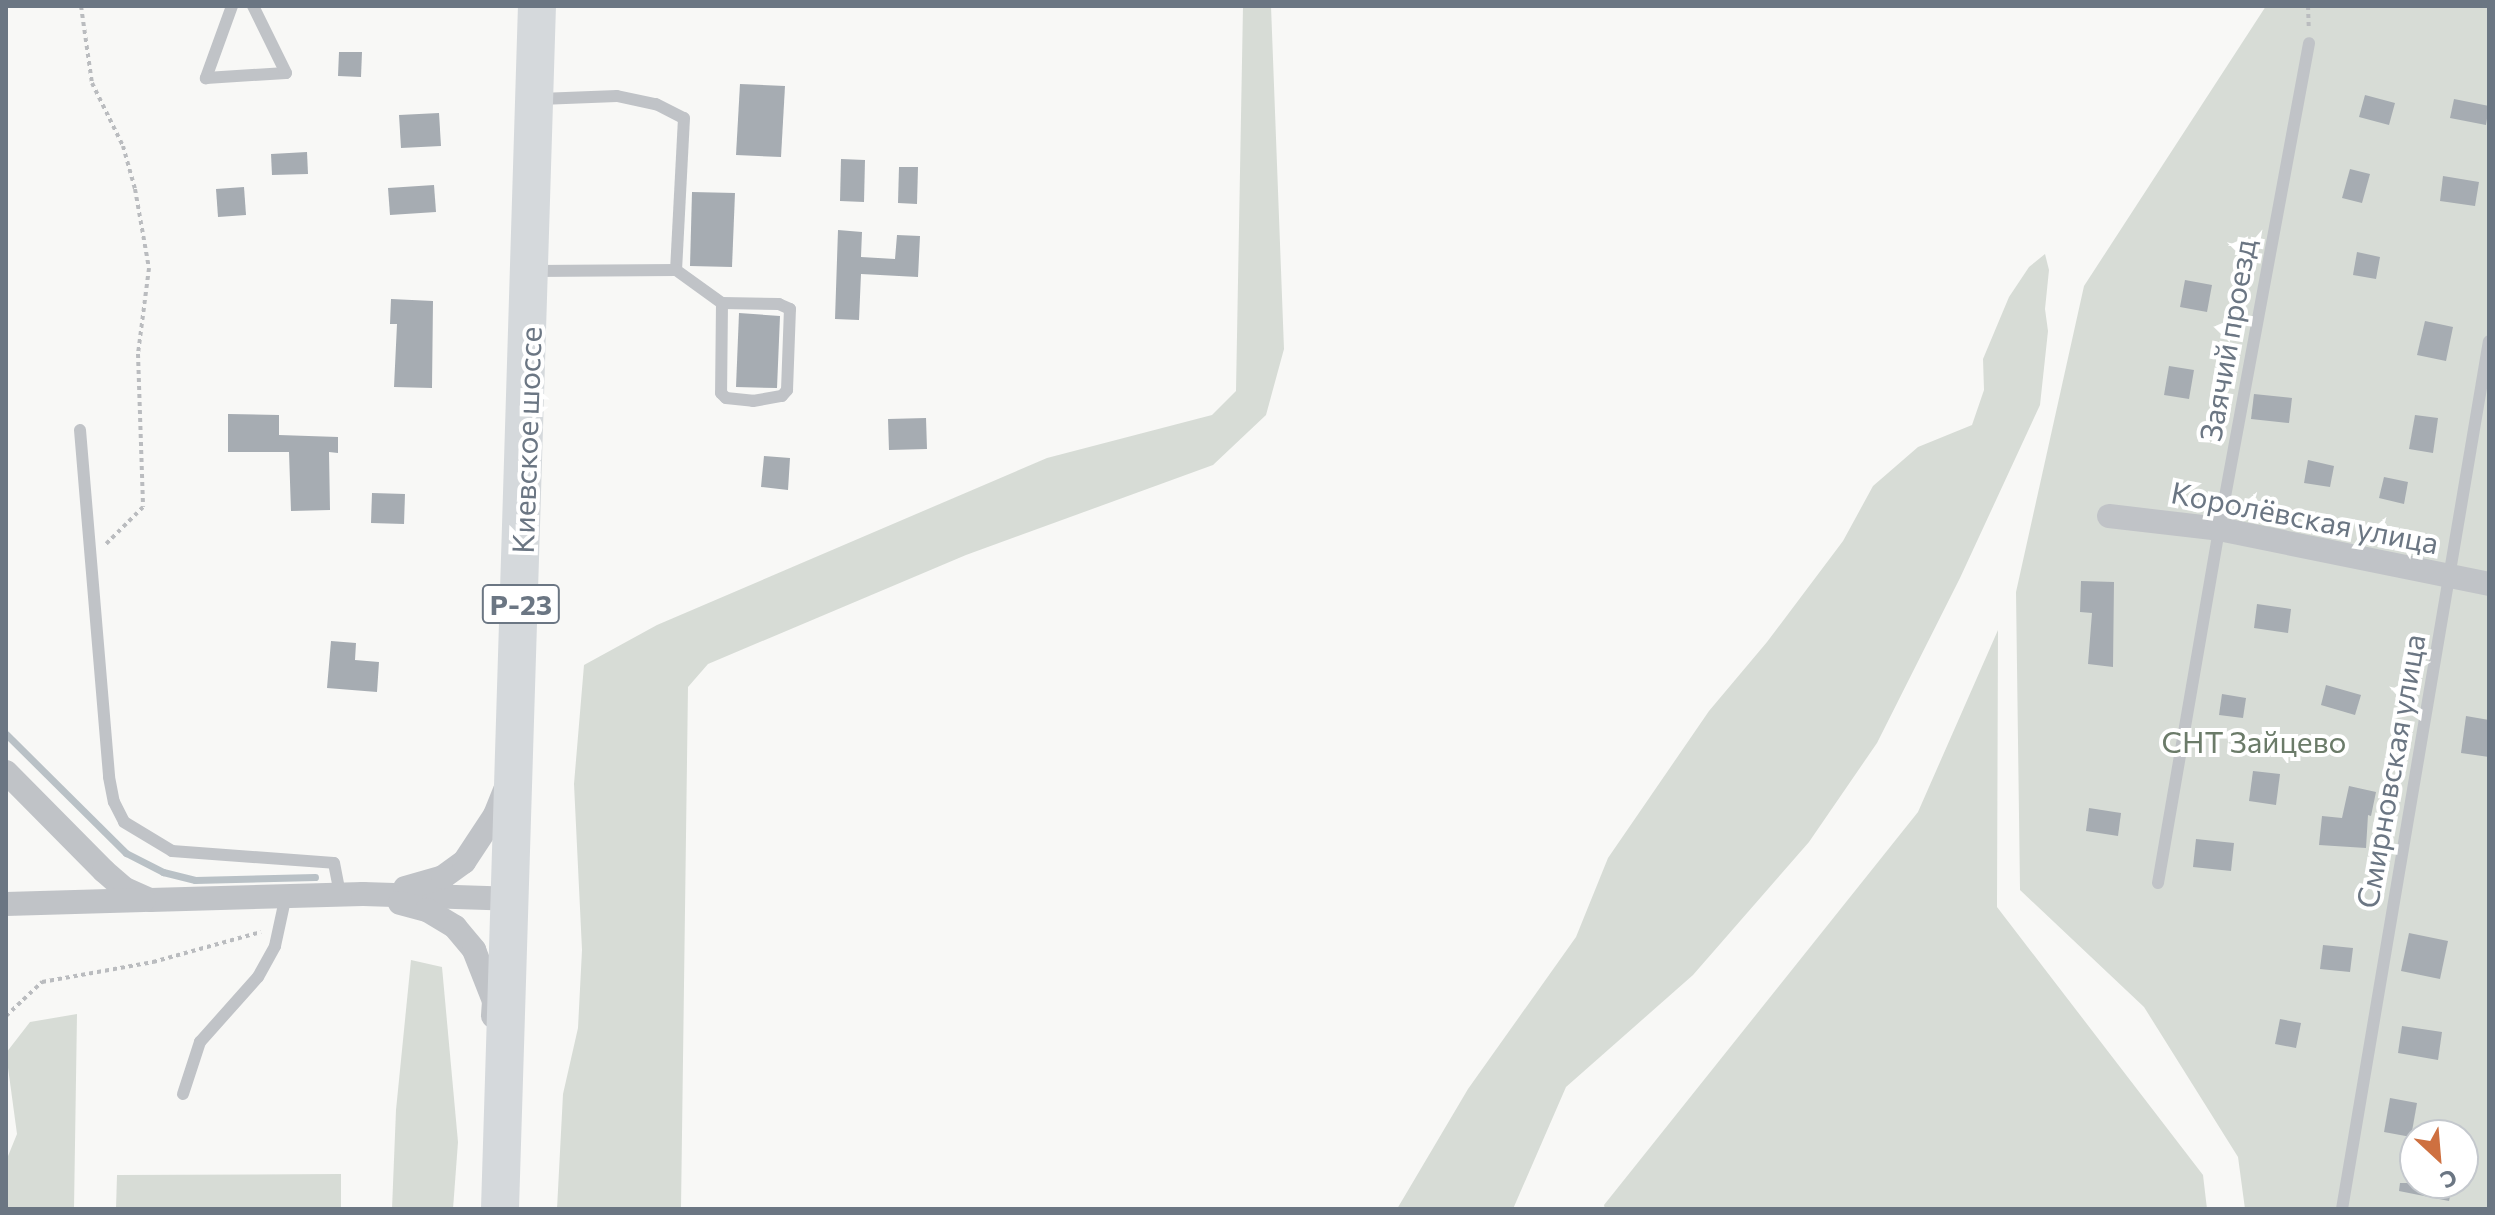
<!DOCTYPE html>
<meta charset="utf-8">
<style>
body{margin:0}
#map{position:relative;width:2495px;height:1215px;overflow:hidden;background:#f8f8f6;font-family:Commissioner,sans-serif}
div>[style]{position:absolute}
.green>*{inset:0;background:#d7dcd6}
.stream>*{height:7px;margin:-3.5px;padding:0 3.5px;transform-origin:3.5px;border-radius:3.5px;background:#b9c1c6}
.building>*{inset:0;background:#a6acb2}
.path>*{height:4px;margin-top:-2px;transform-origin:0;background:repeating-linear-gradient(90deg,#babcbf 0 4px,transparent 0 8px)}
.lane>*{height:12px;margin:-6px;padding:0 6px;transform-origin:6px;border-radius:6px;background:#c0c3c7}
.street>*{height:24px;margin:-12px;padding:0 12px;transform-origin:12px;border-radius:12px;background:#c0c3c7}
.primary>*{height:38px;margin:-19px;padding:0 19px;transform-origin:19px;border-radius:19px;background:#d5d9dc}
span{translate:-50% -50%;white-space:nowrap;text-align:center;line-height:1.15;-webkit-text-stroke:8px #fff;paint-order:stroke}
.shield-label span{padding:2px 6px;background:#fff;border:2px solid;border-radius:6px;-webkit-text-stroke-width:0}
.shield-label{font-size:28px;color:#6b7683;font-weight:700}
.street-label{font-size:30px;color:#6b7683}
.park-label{font-size:30px;color:#6b7b69}
.frame{position:absolute;inset:0;border:8px solid #6b7683;pointer-events:none}
.north{position:absolute;left:2399px;top:1119px;width:80px;height:80px;box-sizing:border-box;background:#fff;border:2px solid #c4c8cd;border-radius:50%;rotate:154deg;font-size:22px;font-weight:700;line-height:32px;text-align:center;color:#6b7683}
.north::after{content:'';display:block;margin:auto;width:28px;height:36px;background:#ce7040;clip-path:polygon(50% 0,100% 100%,50% 72%,0 100%)}
</style>
<div id="map">
<div class="green">
<div style="clip-path:polygon(1243px 6px,1271px 6px,1284px 349px,1266px 415px,1213px 465px,966px 555px,708px 664px,688px 687px,681px 1209px,557px 1209px,563px 1094px,578px 1028px,582px 950px,574px 784px,584px 665px,657px 625px,1047px 458px,1212px 415px,1236px 391px)"></div>
<div style="clip-path:polygon(evenodd,2266px 6px,2489px 6px,2489px 1209px,2245px 1209px,2238px 1157px,2144px 1007px,2020px 890px,2016px 592px,2084px 286px,2266px 6px,2415px 1135px,2463px 1135px,2463px 1183px,2415px 1183px,2415px 1135px)"></div>
<div style="clip-path:polygon(2045px 254px,2049px 270px,2045px 309px,2048px 331px,2040px 405px,1960px 578px,1877px 743px,1809px 842px,1693px 975px,1566px 1087px,1513px 1209px,1397px 1209px,1468px 1089px,1576px 937px,1608px 858px,1709px 711px,1767px 642px,1843px 541px,1873px 486px,1918px 447px,1972px 425px,1984px 390px,1983px 359px,2009px 297px,2029px 267px)"></div>
<div style="clip-path:polygon(1998px 630px,1997px 907px,2203px 1175px,2207px 1209px,1605px 1209px,1604px 1205px,1918px 812px)"></div>
<div style="clip-path:polygon(411px 960px,442px 967px,458px 1142px,453px 1209px,392px 1209px,396px 1110px)"></div>
<div style="clip-path:polygon(77px 1014px,74px 1209px,6px 1209px,6px 1161px,17px 1134px,6px 1053px,30px 1022px)"></div>
<div style="clip-path:polygon(341px 1174px,341px 1209px,116px 1209px,117px 1175px)"></div>
</div>
<div class="stream">
<div style="left:6px;top:734px;width:169px;rotate:44.8deg"></div>
<div style="left:126px;top:853px;width:42px;rotate:27.2deg"></div>
<div style="left:163px;top:872px;width:33px;rotate:14deg"></div>
<div style="left:195px;top:880px;width:120px;rotate:-1.4deg"></div>
</div>
<div class="building">
<div style="clip-path:polygon(339px 52px,362px 52px,361px 77px,338px 76px)"></div>
<div style="clip-path:polygon(740px 84px,785px 86px,781px 157px,736px 155px)"></div>
<div style="clip-path:polygon(2365px 95px,2395px 103px,2389px 125px,2359px 117px)"></div>
<div style="clip-path:polygon(2454px 99px,2489px 106px,2486px 125px,2450px 118px)"></div>
<div style="clip-path:polygon(439px 113px,441px 146px,401px 148px,399px 115px)"></div>
<div style="clip-path:polygon(307px 152px,308px 174px,272px 175px,271px 154px)"></div>
<div style="clip-path:polygon(841px 159px,865px 160px,864px 202px,840px 201px)"></div>
<div style="clip-path:polygon(899px 167px,918px 167px,917px 204px,898px 203px)"></div>
<div style="clip-path:polygon(2350px 169px,2370px 174px,2362px 203px,2342px 198px)"></div>
<div style="clip-path:polygon(2443px 176px,2479px 182px,2475px 206px,2440px 201px)"></div>
<div style="clip-path:polygon(434px 185px,436px 212px,390px 215px,388px 188px)"></div>
<div style="clip-path:polygon(244px 187px,246px 215px,218px 217px,216px 189px)"></div>
<div style="clip-path:polygon(692px 192px,735px 193px,732px 267px,690px 266px)"></div>
<div style="clip-path:polygon(838px 230px,862px 232px,861px 257px,895px 259px,897px 235px,920px 236px,918px 277px,861px 274px,859px 320px,835px 319px)"></div>
<div style="clip-path:polygon(2357px 252px,2380px 257px,2376px 279px,2353px 275px)"></div>
<div style="clip-path:polygon(2185px 280px,2212px 285px,2207px 312px,2180px 307px)"></div>
<div style="clip-path:polygon(391px 299px,433px 301px,432px 388px,394px 387px,397px 324px,390px 324px)"></div>
<div style="clip-path:polygon(739px 313px,780px 316px,777px 388px,736px 387px)"></div>
<div style="clip-path:polygon(2425px 321px,2453px 327px,2446px 361px,2417px 355px)"></div>
<div style="clip-path:polygon(2169px 366px,2194px 370px,2189px 399px,2164px 395px)"></div>
<div style="clip-path:polygon(2254px 394px,2292px 398px,2289px 423px,2251px 419px)"></div>
<div style="clip-path:polygon(228px 414px,279px 415px,279px 435px,338px 437px,338px 453px,329px 452px,330px 510px,291px 511px,289px 452px,228px 452px)"></div>
<div style="clip-path:polygon(2415px 415px,2438px 418px,2433px 453px,2409px 449px)"></div>
<div style="clip-path:polygon(926px 418px,927px 449px,889px 450px,888px 419px)"></div>
<div style="clip-path:polygon(764px 456px,790px 458px,788px 490px,761px 487px)"></div>
<div style="clip-path:polygon(2308px 460px,2334px 466px,2330px 487px,2304px 483px)"></div>
<div style="clip-path:polygon(2384px 477px,2408px 482px,2404px 504px,2379px 498px)"></div>
<div style="clip-path:polygon(372px 493px,405px 494px,404px 524px,371px 523px)"></div>
<div style="clip-path:polygon(2081px 581px,2114px 582px,2113px 667px,2088px 664px,2092px 613px,2080px 612px)"></div>
<div style="clip-path:polygon(2257px 604px,2291px 609px,2288px 633px,2254px 628px)"></div>
<div style="clip-path:polygon(331px 641px,356px 643px,355px 660px,379px 662px,377px 692px,327px 688px)"></div>
<div style="clip-path:polygon(2326px 685px,2361px 695px,2355px 715px,2321px 705px)"></div>
<div style="clip-path:polygon(2222px 694px,2246px 698px,2243px 718px,2219px 715px)"></div>
<div style="clip-path:polygon(2466px 716px,2489px 720px,2489px 757px,2461px 753px)"></div>
<div style="clip-path:polygon(2253px 771px,2280px 774px,2276px 805px,2249px 801px)"></div>
<div style="clip-path:polygon(2349px 786px,2376px 792px,2371px 816px,2368px 815px,2366px 848px,2319px 845px,2322px 816px,2342px 818px)"></div>
<div style="clip-path:polygon(2089px 808px,2121px 813px,2118px 836px,2086px 831px)"></div>
<div style="clip-path:polygon(2196px 839px,2234px 843px,2231px 871px,2193px 867px)"></div>
<div style="clip-path:polygon(2409px 933px,2448px 941px,2440px 979px,2401px 971px)"></div>
<div style="clip-path:polygon(2323px 945px,2353px 948px,2350px 972px,2320px 969px)"></div>
<div style="clip-path:polygon(2280px 1019px,2301px 1023px,2296px 1048px,2275px 1044px)"></div>
<div style="clip-path:polygon(2402px 1026px,2442px 1032px,2438px 1060px,2398px 1053px)"></div>
<div style="clip-path:polygon(2390px 1098px,2417px 1103px,2411px 1137px,2384px 1132px)"></div>
<div style="clip-path:polygon(2400px 1183px,2453px 1183px,2449px 1201px,2399px 1191px)"></div>
</div>
<div class="path">
<div style="left:81px;top:6px;width:78px;rotate:81.9deg"></div>
<div style="left:92px;top:83px;width:70px;rotate:63.8deg"></div>
<div style="left:123px;top:146px;width:45px;rotate:74.4deg"></div>
<div style="left:135px;top:189px;width:80px;rotate:80deg"></div>
<div style="left:149px;top:268px;width:87px;rotate:97.3deg"></div>
<div style="left:138px;top:354px;width:153px;rotate:88.1deg"></div>
<div style="left:143px;top:507px;width:52px;rotate:135deg"></div>
<div style="left:2308px;top:6px;width:23px;rotate:88deg"></div>
<div style="left:6px;top:1016px;width:50px;rotate:-43.4deg"></div>
<div style="left:42px;top:982px;width:113px;rotate:-10.2deg"></div>
<div style="left:153px;top:962px;width:112px;rotate:-15.5deg"></div>
</div>
<div class="lane">
<div style="left:232px;top:6px;width:77px;rotate:109.9deg"></div>
<div style="left:206px;top:78px;width:80px;rotate:-3.6deg"></div>
<div style="left:286px;top:73px;width:75px;rotate:-116.2deg"></div>
<div style="left:540px;top:99px;width:77px;rotate:-2.2deg"></div>
<div style="left:617px;top:96px;width:40px;rotate:12deg"></div>
<div style="left:656px;top:104px;width:31px;rotate:27deg"></div>
<div style="left:684px;top:118px;width:152px;rotate:93deg"></div>
<div style="left:676px;top:270px;width:57px;rotate:35.7deg"></div>
<div style="left:722px;top:303px;width:90px;rotate:90.6deg"></div>
<div style="left:721px;top:393px;width:7px;rotate:45deg"></div>
<div style="left:726px;top:398px;width:27px;rotate:6deg"></div>
<div style="left:753px;top:401px;width:29px;rotate:-10deg"></div>
<div style="left:782px;top:396px;width:8px;rotate:-50deg"></div>
<div style="left:787px;top:390px;width:81px;rotate:-87.9deg"></div>
<div style="left:790px;top:309px;width:12px;rotate:-156deg"></div>
<div style="left:779px;top:304px;width:57px;rotate:-179deg"></div>
<div style="left:534px;top:271px;width:142px;rotate:-0.4deg"></div>
<div style="left:80px;top:430px;width:348px;rotate:85.2deg"></div>
<div style="left:109px;top:777px;width:25px;rotate:79deg"></div>
<div style="left:114px;top:802px;width:22px;rotate:63deg"></div>
<div style="left:124px;top:822px;width:56px;rotate:31.1deg"></div>
<div style="left:172px;top:851px;width:162px;rotate:4.2deg"></div>
<div style="left:334px;top:863px;width:33px;rotate:79deg"></div>
<div style="left:2158px;top:883px;width:359px;rotate:-80.2deg"></div>
<div style="left:2219px;top:529px;width:494px;rotate:-79.5deg"></div>
<div style="left:183px;top:1094px;width:55px;rotate:-71.9deg"></div>
<div style="left:200px;top:1042px;width:87px;rotate:-48.3deg"></div>
<div style="left:258px;top:977px;width:35px;rotate:-61deg"></div>
<div style="left:275px;top:946px;width:52px;rotate:-77.8deg"></div>
<div style="left:2342px;top:1209px;width:880px;rotate:-80.39deg"></div>
</div>
<div class="street">
<div style="left:2109px;top:516px;width:111px;rotate:6.7deg"></div>
<div style="left:2219px;top:529px;width:276px;rotate:11.5deg"></div>
<div style="left:6px;top:772px;width:139px;rotate:45.3deg"></div>
<div style="left:104px;top:871px;width:28px;rotate:41deg"></div>
<div style="left:125px;top:889px;width:27px;rotate:24deg"></div>
<div style="left:150px;top:900px;width:213px;rotate:-1.6deg"></div>
<div style="left:363px;top:894px;width:147px;rotate:1.9deg"></div>
<div style="left:405px;top:888px;width:40px;rotate:-16deg"></div>
<div style="left:443px;top:877px;width:26px;rotate:-36deg"></div>
<div style="left:464px;top:862px;width:56px;rotate:-56.6deg"></div>
<div style="left:495px;top:815px;width:29px;rotate:-68deg"></div>
<div style="left:400px;top:903px;width:28px;rotate:15deg"></div>
<div style="left:427px;top:910px;width:33px;rotate:31deg"></div>
<div style="left:455px;top:927px;width:30px;rotate:50deg"></div>
<div style="left:474px;top:950px;width:55px;rotate:68.6deg"></div>
<div style="left:494px;top:1001px;width:15px;rotate:94deg"></div>
<div style="left:6px;top:904px;width:138px;rotate:-1.7deg"></div>
</div>
<div class="primary">
<div style="left:500px;top:1209px;width:1204px;rotate:-88.24deg"></div>
</div>
<div class="shield-label">
<span style="left:521px;top:604px">Р-23</span>
</div>
<div class="street-label">
<span style="left:2227px;top:340px;rotate:-80deg">Заячий проезд</span>
<span style="left:526px;top:440px;rotate:-88deg">Киевское шоссе</span>
<span style="left:2305px;top:517px;rotate:11deg">Королёвская улица</span>
<span style="left:2390px;top:771px;rotate:-80deg">Смирновская улица</span>
</div>
<div class="park-label">
<span style="left:2254px;top:741px">СНТ Зайцево</span>
</div>
<div class="frame"></div>
<div class="north">С</div>
</div>
